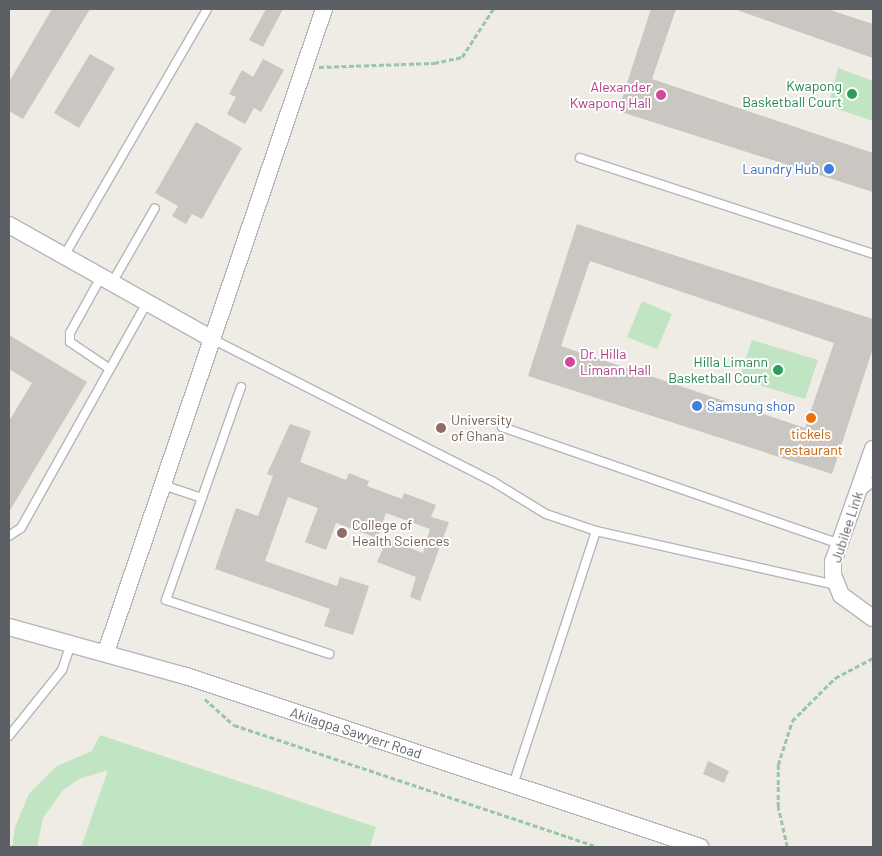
<!DOCTYPE html>
<style>
body{margin:0}
#map{position:relative;width:882px;height:856px;overflow:hidden;background:#eeece4;font-family:Barlow,sans-serif}
div>[style]{position:absolute}
.green>*{inset:0;background:#c1e5c2}
.building>*{inset:0;background:#cac6c1}
.path>*{height:2.5px;margin-top:-1.25px;transform-origin:0;background:repeating-linear-gradient(90deg,#9ac5a8 0 5px,transparent 0 7.5px)}
.roads{filter:drop-shadow(1px 0 #b4b6bb) drop-shadow(-1px 0 #b4b6bb) drop-shadow(0 1px #b4b6bb) drop-shadow(0 -1px #b4b6bb)}
.lane>*{height:8px;margin:-4px;padding:0 4px;transform-origin:4px;border-radius:4px;background:#fff}
.street>*{height:16px;margin:-8px;padding:0 8px;transform-origin:8px;border-radius:8px;background:#fff}
.dots>*{width:14px;height:14px;translate:-50% -50%;box-sizing:border-box;border:2px solid #fff;border-radius:50%}
span{translate:-50% -50%;white-space:nowrap;text-align:center;line-height:1.15;-webkit-text-stroke:4px #fff;paint-order:stroke}
.leisure-label{font-size:14px;color:#27864d}
.right{translate:-100% -50%;text-align:right}
.hotel-label{font-size:14px;color:#b23c85}
.left{translate:0 -50%;text-align:left}
.shop-label{font-size:14px;color:#366cbe}
.education-label{font-size:14px;color:#785e54}
.food-label{font-size:14px;color:#c56008}
.street-label{font-size:14px;color:#5c5f64}
.frame{position:absolute;inset:0;border:10px solid #5c5f64;pointer-events:none}
</style>
<div id="map">
<div class="green">
<div style="clip-path:polygon(838px 68px,873px 81px,873px 121px,828px 106px)"></div>
<div style="clip-path:polygon(642px 301px,672px 314px,657px 349px,627px 337px)"></div>
<div style="clip-path:polygon(752px 340px,818px 360px,805px 399px,739px 379px)"></div>
<div style="clip-path:polygon(100px 735px,376px 827px,370px 847px,81px 847px,108px 770px,79px 779px,63px 790px,43px 818px,37px 847px,12px 847px,15px 827px,29px 794px,57px 766px,92px 751px)"></div>
</div>
<div class="building">
<div style="clip-path:polygon(52px 9px,90px 9px,23px 119px,9px 111px,9px 82px)"></div>
<div style="clip-path:polygon(266px 9px,283px 9px,263px 47px,249px 40px)"></div>
<div style="clip-path:polygon(651px 9px,676px 9px,652px 79px,873px 153px,873px 192px,618px 111px)"></div>
<div style="clip-path:polygon(734px 9px,827px 9px,873px 24px,873px 58px)"></div>
<div style="clip-path:polygon(90px 54px,115px 68px,79px 128px,54px 113px)"></div>
<div style="clip-path:polygon(263px 59px,284px 70px,261px 112px,254px 108px,245px 124px,227px 114px,236px 97px,229px 94px,242px 70px,253px 77px)"></div>
<div style="clip-path:polygon(196px 122px,242px 148px,202px 219px,192px 214px,186px 224px,172px 216px,178px 206px,155px 193px)"></div>
<div style="clip-path:polygon(evenodd,577px 224px,873px 319px,873px 348px,832px 474px,528px 376px,577px 224px,590px 261px,834px 343px,805px 428px,561px 346px,590px 261px)"></div>
<div style="clip-path:polygon(9px 335px,87px 382px,9px 512px,9px 421px,32px 383px,9px 369px)"></div>
<div style="clip-path:polygon(290px 424px,311px 431px,300px 462px,346px 480px,349px 473px,369px 481px,367px 486px,402px 499px,404px 493px,436px 505px,431px 517px,449px 522px,420px 601px,410px 597px,416px 577px,377px 562px,387px 539px,423px 553px,430px 529px,386px 513px,377px 538px,336px 523px,326px 550px,305px 542px,318px 508px,288px 497px,265px 561px,337px 586px,340px 577px,369px 586px,353px 635px,324px 626px,330px 609px,215px 569px,236px 508px,258px 516px,273px 476px,267px 474px)"></div>
<div style="clip-path:polygon(708px 761px,729px 771px,724px 783px,703px 774px)"></div>
</div>
<div class="path">
<div style="left:319px;top:67px;width:115px;rotate:-2deg"></div>
<div style="left:434px;top:63px;width:29px;rotate:-12deg"></div>
<div style="left:462px;top:57px;width:57px;rotate:-57.1deg"></div>
<div style="left:205px;top:699px;width:39px;rotate:42deg"></div>
<div style="left:234px;top:725px;width:384px;rotate:18.5deg"></div>
<div style="left:787px;top:847px;width:41px;rotate:-102.7deg"></div>
<div style="left:778px;top:807px;width:42px;rotate:-90deg"></div>
<div style="left:778px;top:765px;width:46px;rotate:-72.3deg"></div>
<div style="left:792px;top:721px;width:61px;rotate:-45deg"></div>
<div style="left:835px;top:678px;width:43px;rotate:-27.8deg"></div>
</div>
<div class="roads">
<div class="lane">
<div style="left:580px;top:158px;width:308px;rotate:18.1deg"></div>
<div style="left:64px;top:256px;width:285px;rotate:-59.9deg"></div>
<div style="left:101px;top:277px;width:64px;rotate:119deg"></div>
<div style="left:70px;top:333px;width:9px;rotate:90deg"></div>
<div style="left:70px;top:342px;width:48px;rotate:34deg"></div>
<div style="left:112px;top:283px;width:86px;rotate:-60.2deg"></div>
<div style="left:212px;top:339px;width:314px;rotate:26.9deg"></div>
<div style="left:492px;top:481px;width:63px;rotate:31.4deg"></div>
<div style="left:546px;top:514px;width:53px;rotate:18.8deg"></div>
<div style="left:596px;top:531px;width:245px;rotate:12.7deg"></div>
<div style="left:241px;top:387px;width:226px;rotate:109.4deg"></div>
<div style="left:166px;top:600px;width:172px;rotate:18.3deg"></div>
<div style="left:502px;top:427px;width:358px;rotate:19.1deg"></div>
<div style="left:163px;top:485px;width:41px;rotate:18.4deg"></div>
<div style="left:861px;top:491px;width:15px;rotate:-37deg"></div>
<div style="left:9px;top:536px;width:14px;rotate:-34deg"></div>
<div style="left:21px;top:528px;width:258px;rotate:-60.8deg"></div>
<div style="left:9px;top:736px;width:85px;rotate:-51.2deg"></div>
<div style="left:62px;top:670px;width:28px;rotate:-71deg"></div>
<div style="left:513px;top:785px;width:267px;rotate:-71.9deg"></div>
</div>
<div class="street">
<div style="left:9px;top:225px;width:233px;rotate:29.3deg"></div>
<div style="left:873px;top:449px;width:120px;rotate:109.5deg"></div>
<div style="left:833px;top:562px;width:13px;rotate:90deg"></div>
<div style="left:833px;top:575px;width:22px;rotate:68deg"></div>
<div style="left:841px;top:595px;width:39px;rotate:36deg"></div>
<div style="left:9px;top:627px;width:184px;rotate:15.5deg"></div>
<div style="left:186px;top:676px;width:542px;rotate:18.4deg"></div>
<div style="left:106px;top:652px;width:679px;rotate:-71.27deg"></div>
</div>
</div>
<div class="dots">
<div style="left:852px;top:94px;background:#2e9e5b"></div>
<div style="left:661px;top:95px;background:#d1479c"></div>
<div style="left:829px;top:169px;background:#3f7fe0"></div>
<div style="left:570px;top:362px;background:#d1479c"></div>
<div style="left:778px;top:370px;background:#2e9e5b"></div>
<div style="left:697px;top:406px;background:#3f7fe0"></div>
<div style="left:811px;top:418px;background:#e8710a"></div>
<div style="left:441px;top:428px;background:#8d6e63"></div>
<div style="left:342px;top:533px;background:#8d6e63"></div>
</div>
<div class="leisure-label">
<span class="right" style="left:842px;top:94px">Kwapong<br>Basketball Court</span>
<span class="right" style="left:768px;top:370px">Hilla Limann<br>Basketball Court</span>
</div>
<div class="hotel-label">
<span class="right" style="left:651px;top:95px">Alexander<br>Kwapong Hall</span>
<span class="left" style="left:580px;top:362px">Dr. Hilla<br>Limann Hall</span>
</div>
<div class="shop-label">
<span class="right" style="left:819px;top:169px">Laundry Hub</span>
<span class="left" style="left:707px;top:406px">Samsung shop</span>
</div>
<div class="education-label">
<span class="left" style="left:451px;top:428px">University<br>of Ghana</span>
<span class="left" style="left:352px;top:533px">College of<br>Health Sciences</span>
</div>
<div class="food-label">
<span style="left:811px;top:442px">tickels<br>restaurant</span>
</div>
<div class="street-label">
<span style="left:847px;top:527px;rotate:-72deg">Jubilee Link</span>
<span style="left:356px;top:733px;rotate:18deg">Akilagpa Sawyerr Road</span>
</div>
<div class="frame"></div>
</div>
